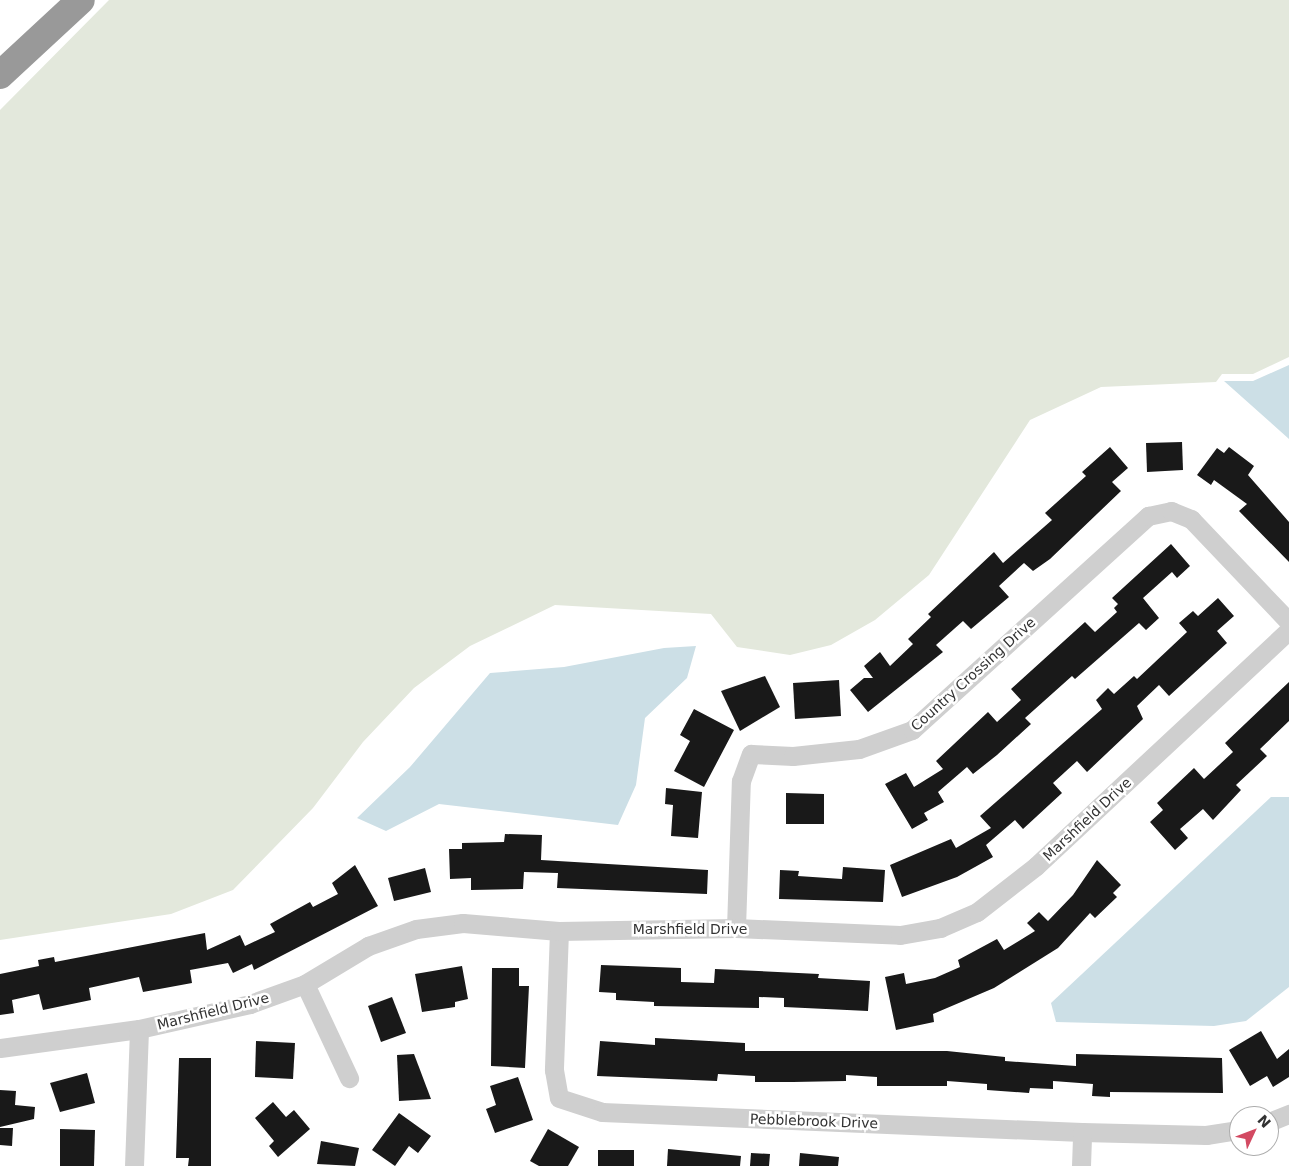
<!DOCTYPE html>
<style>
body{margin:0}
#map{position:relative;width:1289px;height:1166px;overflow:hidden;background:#fff;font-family:"DejaVu Sans",sans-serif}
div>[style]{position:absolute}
.green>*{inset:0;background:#e3e8dc}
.water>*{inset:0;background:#ccdfe6}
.building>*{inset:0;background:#191919}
.street>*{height:19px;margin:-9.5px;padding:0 9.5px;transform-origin:9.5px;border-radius:9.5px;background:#cfcfcf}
.highway>*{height:28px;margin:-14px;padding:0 14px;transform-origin:14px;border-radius:14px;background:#999}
span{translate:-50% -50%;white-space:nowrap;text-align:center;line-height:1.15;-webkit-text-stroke:5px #fff;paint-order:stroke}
.street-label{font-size:14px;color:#323232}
.north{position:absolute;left:1229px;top:1106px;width:50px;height:50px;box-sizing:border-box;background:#fff;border:1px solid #adadad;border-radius:50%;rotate:47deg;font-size:14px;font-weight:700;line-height:20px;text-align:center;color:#323232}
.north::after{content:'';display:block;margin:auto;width:18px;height:22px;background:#d34a62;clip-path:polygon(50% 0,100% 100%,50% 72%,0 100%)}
</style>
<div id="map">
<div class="green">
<div style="clip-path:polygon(109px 0,1289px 0,1289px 357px,1253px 374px,1222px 374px,1216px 382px,1101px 387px,1030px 420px,929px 575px,875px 620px,831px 645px,790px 655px,737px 647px,711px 614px,555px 605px,470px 646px,414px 688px,363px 742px,313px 808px,233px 890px,171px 914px,0 940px,0 110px)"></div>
</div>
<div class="water">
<div style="clip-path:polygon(1289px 365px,1289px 439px,1224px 381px,1253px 381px)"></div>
<div style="clip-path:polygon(696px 646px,687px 678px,645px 718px,636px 785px,618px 825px,439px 804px,386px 831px,357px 818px,410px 767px,490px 673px,564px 667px,664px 648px)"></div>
<div style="clip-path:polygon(1271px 797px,1289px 797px,1289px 987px,1246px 1021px,1214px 1026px,1056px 1022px,1051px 1003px)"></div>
</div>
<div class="building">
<div style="clip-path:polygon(1182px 442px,1183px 470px,1147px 472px,1146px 443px)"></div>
<div style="clip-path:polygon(1110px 447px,1128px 468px,1112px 482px,1121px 491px,1050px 559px,1033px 571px,1024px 563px,999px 586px,1009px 597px,971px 629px,963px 621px,936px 645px,943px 652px,868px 712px,850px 690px,864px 678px,873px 678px,864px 666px,880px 652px,890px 666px,913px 644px,908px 639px,931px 617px,928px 614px,994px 552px,1003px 563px,1052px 520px,1045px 513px,1086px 476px,1082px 472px)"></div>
<div style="clip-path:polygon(1229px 447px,1254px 466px,1248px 475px,1289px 522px,1289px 562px,1239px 511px,1247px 504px,1214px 480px,1211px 485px,1197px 475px,1217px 448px,1224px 453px)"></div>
<div style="clip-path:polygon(1171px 544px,1190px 566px,1177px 578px,1172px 572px,1143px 598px,1159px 618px,1146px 630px,1139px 623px,1075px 679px,1072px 676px,1025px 718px,1031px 724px,997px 755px,973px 774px,967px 767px,938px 792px,944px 802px,924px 813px,928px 820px,912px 829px,885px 784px,906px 773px,914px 787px,943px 769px,936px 761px,988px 712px,997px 722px,1021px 700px,1011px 689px,1085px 622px,1095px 632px,1117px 612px,1114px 608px,1118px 604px,1112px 598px)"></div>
<div style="clip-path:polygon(1218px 598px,1234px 616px,1217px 631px,1227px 643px,1169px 696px,1159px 685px,1137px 706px,1143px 719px,1087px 772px,1077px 761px,1053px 783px,1062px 793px,1023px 829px,1015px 820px,986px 845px,993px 857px,957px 877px,902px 897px,890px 865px,951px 839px,956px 848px,991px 828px,980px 816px,1102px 709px,1096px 700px,1108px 688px,1114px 694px,1134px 676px,1137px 679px,1187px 632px,1179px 623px,1193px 611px,1198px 616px)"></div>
<div style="clip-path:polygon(765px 676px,780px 707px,740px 731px,721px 691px)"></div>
<div style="clip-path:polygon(839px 680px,841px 716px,795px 719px,793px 683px)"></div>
<div style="clip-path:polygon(1289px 682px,1289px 721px,1260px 749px,1267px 756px,1236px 785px,1241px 790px,1213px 820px,1203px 809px,1180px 829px,1188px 838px,1175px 850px,1150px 822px,1163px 810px,1157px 803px,1194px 768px,1204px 779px,1233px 752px,1225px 743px)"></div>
<div style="clip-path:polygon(694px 709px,734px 730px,704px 787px,674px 771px,690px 741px,680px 735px)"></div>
<div style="clip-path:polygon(666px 788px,702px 792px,698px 838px,671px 836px,673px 805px,665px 804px)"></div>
<div style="clip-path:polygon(786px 793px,824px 794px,824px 824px,786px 824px)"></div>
<div style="clip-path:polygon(505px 834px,542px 835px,541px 860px,708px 870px,707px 894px,557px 888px,558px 873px,524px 872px,523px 889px,471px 890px,471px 878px,450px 879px,449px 849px,462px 849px,462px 843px,504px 842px)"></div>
<div style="clip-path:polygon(1097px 860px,1121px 885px,1113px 893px,1117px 897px,1095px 918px,1090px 913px,1058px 948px,994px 988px,933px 1014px,934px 1022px,896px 1030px,885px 977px,904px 973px,906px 984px,935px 978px,960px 967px,958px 960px,997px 939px,1004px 950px,1035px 931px,1027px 923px,1039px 912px,1048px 921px,1073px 895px)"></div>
<div style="clip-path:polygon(355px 865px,378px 906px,254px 970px,252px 964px,233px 973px,228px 963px,190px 970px,192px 983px,143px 992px,139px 977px,89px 988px,91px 1000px,43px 1010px,39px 994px,12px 1000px,14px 1013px,0 1015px,0 974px,39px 966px,38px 960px,54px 957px,55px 962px,205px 933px,207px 950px,240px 935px,245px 946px,275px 932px,270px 924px,310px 902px,313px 907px,338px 894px,332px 883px)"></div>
<div style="clip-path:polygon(843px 867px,885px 870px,883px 902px,779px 899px,780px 870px,799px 871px,798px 876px,842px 879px)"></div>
<div style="clip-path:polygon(425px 868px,431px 892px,394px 901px,388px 878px)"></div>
<div style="clip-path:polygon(601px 965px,681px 968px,681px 982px,714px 983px,715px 969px,819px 974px,818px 978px,870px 981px,868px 1011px,784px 1007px,784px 998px,759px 997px,759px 1008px,654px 1006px,654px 1002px,616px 1000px,616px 993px,599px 992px)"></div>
<div style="clip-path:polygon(462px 966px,468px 999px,455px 1002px,455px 1007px,422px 1012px,415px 974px)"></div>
<div style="clip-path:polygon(492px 968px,519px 968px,519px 986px,529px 986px,525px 1068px,491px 1066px)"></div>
<div style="clip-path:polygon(392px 997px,406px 1033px,381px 1042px,368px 1006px)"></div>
<div style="clip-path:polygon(1261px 1031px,1277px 1059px,1289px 1049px,1289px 1077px,1273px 1087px,1267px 1076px,1250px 1086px,1229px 1050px)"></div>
<div style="clip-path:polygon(655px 1038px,745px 1043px,745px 1051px,947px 1051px,1005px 1057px,1005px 1061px,1076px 1066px,1076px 1054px,1222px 1058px,1223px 1093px,1110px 1092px,1110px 1097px,1092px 1096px,1093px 1084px,1053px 1081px,1053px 1089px,1030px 1088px,1029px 1093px,987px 1090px,987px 1084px,947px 1081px,947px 1086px,877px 1086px,877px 1077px,846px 1075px,846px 1081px,793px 1082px,755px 1082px,755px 1076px,718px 1074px,717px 1081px,597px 1076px,600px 1041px,655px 1045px)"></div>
<div style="clip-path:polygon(256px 1041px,295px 1043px,293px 1079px,255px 1077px)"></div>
<div style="clip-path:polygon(414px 1054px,431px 1099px,399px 1101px,397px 1055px)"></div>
<div style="clip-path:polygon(179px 1058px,211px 1058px,211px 1166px,188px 1166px,189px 1158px,176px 1158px)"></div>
<div style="clip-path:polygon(87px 1073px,95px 1103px,60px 1112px,50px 1083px)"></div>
<div style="clip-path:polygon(518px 1077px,533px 1120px,495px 1133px,486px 1109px,496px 1105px,490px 1086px)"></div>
<div style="clip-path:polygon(0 1090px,16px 1091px,15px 1105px,35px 1107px,34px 1119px,0 1127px)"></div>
<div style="clip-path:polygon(273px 1102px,286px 1117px,294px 1110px,310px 1129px,278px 1157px,269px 1146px,274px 1141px,255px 1118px)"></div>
<div style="clip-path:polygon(399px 1113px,431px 1136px,418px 1153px,409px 1146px,395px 1166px,372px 1150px)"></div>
<div style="clip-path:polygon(0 1128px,13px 1128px,12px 1146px,0 1145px)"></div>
<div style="clip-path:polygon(60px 1129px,95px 1130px,94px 1166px,60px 1166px)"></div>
<div style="clip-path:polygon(548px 1129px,579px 1147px,568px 1166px,539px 1166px,530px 1161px)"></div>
<div style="clip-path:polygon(321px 1141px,359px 1148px,355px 1166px,317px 1164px)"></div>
<div style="clip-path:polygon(668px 1149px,741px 1156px,740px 1166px,667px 1166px)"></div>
<div style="clip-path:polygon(598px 1150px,634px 1150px,634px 1166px,598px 1166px)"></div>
<div style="clip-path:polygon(751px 1153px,770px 1154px,769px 1166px,750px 1166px)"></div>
<div style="clip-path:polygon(800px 1153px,839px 1157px,838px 1166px,799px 1166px)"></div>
</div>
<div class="street">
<div style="left:736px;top:928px;width:147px;rotate:-88.1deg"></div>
<div style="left:741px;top:781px;width:29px;rotate:-70deg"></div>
<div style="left:751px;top:754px;width:42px;rotate:2.7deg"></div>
<div style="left:793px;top:756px;width:66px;rotate:-6.1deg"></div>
<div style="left:859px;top:749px;width:56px;rotate:-19.7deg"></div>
<div style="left:912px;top:730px;width:319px;rotate:-42.2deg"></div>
<div style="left:1148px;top:516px;width:24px;rotate:-12deg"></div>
<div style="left:1171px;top:511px;width:22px;rotate:22deg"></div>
<div style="left:1191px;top:519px;width:142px;rotate:46.4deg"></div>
<div style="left:559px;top:931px;width:139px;rotate:92.1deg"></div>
<div style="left:554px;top:1070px;width:28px;rotate:80deg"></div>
<div style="left:559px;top:1098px;width:45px;rotate:18deg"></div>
<div style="left:602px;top:1112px;width:480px;rotate:2.4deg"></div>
<div style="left:1082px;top:1132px;width:124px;rotate:1.4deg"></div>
<div style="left:1206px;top:1135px;width:33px;rotate:-9deg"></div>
<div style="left:305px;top:984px;width:104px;rotate:64.9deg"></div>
<div style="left:0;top:1048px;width:140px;rotate:-7.8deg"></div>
<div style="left:139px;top:1029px;width:114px;rotate:-12.7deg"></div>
<div style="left:250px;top:1004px;width:59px;rotate:-20deg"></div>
<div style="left:305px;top:984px;width:74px;rotate:-31.1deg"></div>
<div style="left:368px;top:946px;width:51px;rotate:-19.5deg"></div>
<div style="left:416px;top:929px;width:47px;rotate:-7.3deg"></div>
<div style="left:463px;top:923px;width:96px;rotate:4.8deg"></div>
<div style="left:559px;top:931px;width:177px;rotate:-1deg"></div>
<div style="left:736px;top:928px;width:164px;rotate:2.4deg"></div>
<div style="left:900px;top:935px;width:41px;rotate:-9.9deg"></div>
<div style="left:940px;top:928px;width:40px;rotate:-23.4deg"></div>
<div style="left:977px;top:912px;width:75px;rotate:-37.9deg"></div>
<div style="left:1036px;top:866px;width:346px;rotate:-43deg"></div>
<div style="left:1269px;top:1122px;width:22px;rotate:-22deg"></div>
<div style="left:134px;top:1166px;width:137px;rotate:-87.9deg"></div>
<div style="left:1081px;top:1166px;width:34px;rotate:-88deg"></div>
</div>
<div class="highway">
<div style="left:0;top:75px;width:110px;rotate:-42.8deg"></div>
</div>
<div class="street-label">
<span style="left:973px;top:674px;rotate:-42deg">Country Crossing Drive</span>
<span style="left:1087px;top:819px;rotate:-43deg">Marshfield Drive</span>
<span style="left:690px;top:929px">Marshfield Drive</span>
<span style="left:213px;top:1011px;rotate:-14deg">Marshfield Drive</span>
<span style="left:814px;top:1121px;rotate:2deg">Pebblebrook Drive</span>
</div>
<div class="north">N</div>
</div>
